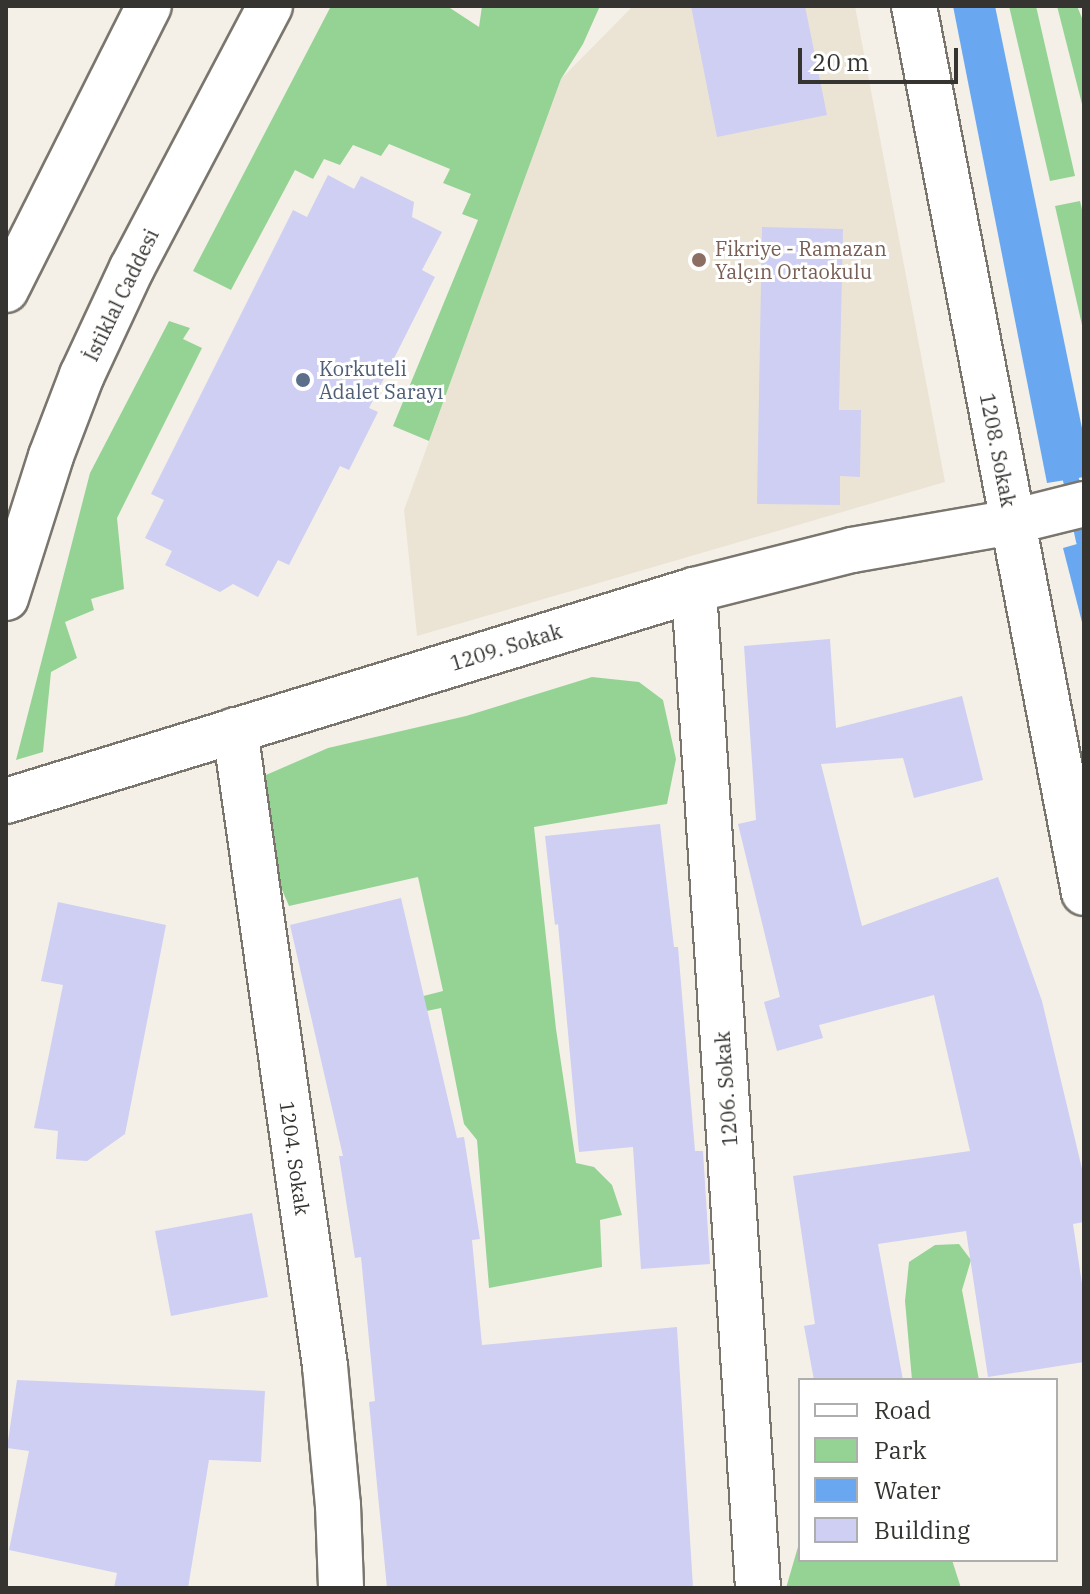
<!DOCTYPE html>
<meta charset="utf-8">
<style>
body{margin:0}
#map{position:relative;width:1090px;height:1594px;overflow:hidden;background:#f4f0e7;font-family:"IBM Plex Serif",serif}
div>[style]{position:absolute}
.built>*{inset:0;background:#ebe4d5}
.green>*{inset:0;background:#95d394}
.water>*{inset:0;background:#69a8f1}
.stream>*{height:16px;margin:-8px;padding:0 8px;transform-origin:8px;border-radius:8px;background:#69a8f1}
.building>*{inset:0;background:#cecff3}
.roads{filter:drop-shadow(2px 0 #7a766e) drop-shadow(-2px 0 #7a766e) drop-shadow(0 2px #7a766e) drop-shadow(0 -2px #7a766e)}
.street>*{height:44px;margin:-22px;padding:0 22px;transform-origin:22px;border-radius:22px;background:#fff}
.primary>*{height:44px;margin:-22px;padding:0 22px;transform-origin:22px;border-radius:22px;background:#fff}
.dots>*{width:22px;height:22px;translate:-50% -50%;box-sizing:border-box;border:4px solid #fff;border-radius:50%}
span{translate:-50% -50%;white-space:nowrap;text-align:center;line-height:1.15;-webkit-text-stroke:6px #fff;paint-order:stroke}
.education-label{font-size:20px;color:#785e54}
.left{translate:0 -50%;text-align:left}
.street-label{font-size:20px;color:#353430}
.service-label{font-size:20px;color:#4e5e75}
.frame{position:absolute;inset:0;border:8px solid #353430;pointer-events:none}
.legend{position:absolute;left:798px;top:1378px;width:260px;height:184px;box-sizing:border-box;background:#fff;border:2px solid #aeaeac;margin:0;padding:10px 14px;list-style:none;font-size:24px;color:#353430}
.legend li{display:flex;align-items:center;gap:16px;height:40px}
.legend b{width:40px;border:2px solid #aeaeac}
.scale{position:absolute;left:798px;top:48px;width:160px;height:36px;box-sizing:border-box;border:4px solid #353430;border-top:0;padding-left:10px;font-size:24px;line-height:28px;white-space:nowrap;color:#353430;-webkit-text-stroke:6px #fff;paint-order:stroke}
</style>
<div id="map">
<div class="built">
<div style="clip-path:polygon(633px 6px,855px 6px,945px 482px,417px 636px,404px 510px,561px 79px)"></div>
</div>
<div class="green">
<div style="clip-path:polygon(331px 6px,447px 6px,479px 27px,482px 6px,600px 6px,583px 44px,561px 79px,429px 441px,393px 426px,478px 220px,462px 214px,471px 194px,443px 183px,450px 169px,389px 144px,381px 156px,353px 145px,340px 165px,324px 159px,313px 179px,295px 170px,231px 290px,193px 271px)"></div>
<div style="clip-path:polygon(1009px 6px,1036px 6px,1075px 176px,1050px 181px)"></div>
<div style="clip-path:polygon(1057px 6px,1077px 6px,1084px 23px,1084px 112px)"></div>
<div style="clip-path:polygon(1080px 201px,1084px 218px,1084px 334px,1055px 206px)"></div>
<div style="clip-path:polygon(169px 321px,190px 328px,183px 339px,202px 348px,117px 518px,124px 589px,91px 599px,94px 610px,65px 622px,77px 658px,51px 672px,43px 752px,16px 760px,90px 473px)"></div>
<div style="clip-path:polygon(592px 677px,639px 682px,663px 700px,676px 759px,667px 804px,534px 827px,556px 1029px,576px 1163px,594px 1167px,612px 1185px,622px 1215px,600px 1220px,602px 1267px,489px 1288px,477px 1140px,464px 1124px,441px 1008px,354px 1026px,353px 1014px,443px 991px,418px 877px,289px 906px,266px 852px,259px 801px,266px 775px,328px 748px,466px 716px)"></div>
<div style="clip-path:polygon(959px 1244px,971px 1260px,962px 1290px,979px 1380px,912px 1380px,905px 1301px,909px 1262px,935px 1245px)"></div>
<div style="clip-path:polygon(800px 1540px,800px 1560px,952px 1560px,961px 1588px,786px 1588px)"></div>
</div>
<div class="water">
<div style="clip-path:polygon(953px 6px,995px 6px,1084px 438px,1084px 477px,1047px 483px)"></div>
<div style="clip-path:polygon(1084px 542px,1084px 630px,1063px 548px)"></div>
</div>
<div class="stream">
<div style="left:1067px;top:461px;width:82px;rotate:78deg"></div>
</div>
<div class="building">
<div style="clip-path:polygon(691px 6px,805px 6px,827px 115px,717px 137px)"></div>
<div style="clip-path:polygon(328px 175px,354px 189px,361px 176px,414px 202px,412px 217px,442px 232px,422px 270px,435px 277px,369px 408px,378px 412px,349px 470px,340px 466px,289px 565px,278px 560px,258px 597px,233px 584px,220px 592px,165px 565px,172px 551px,145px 538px,164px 500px,151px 494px,293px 210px,307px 217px)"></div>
<div style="clip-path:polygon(762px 227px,843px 229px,839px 410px,861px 410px,860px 477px,840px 476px,840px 505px,757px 504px)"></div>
<div style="clip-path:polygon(830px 639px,836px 728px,962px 696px,983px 780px,914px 798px,903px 758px,821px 764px,862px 926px,998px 877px,1042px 1001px,1084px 1177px,1084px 1222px,1073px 1224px,1084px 1297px,1084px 1362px,988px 1377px,966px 1231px,878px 1244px,903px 1380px,814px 1380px,804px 1326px,815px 1324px,793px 1176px,970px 1151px,934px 995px,819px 1025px,823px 1038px,777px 1051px,764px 1002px,780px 997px,738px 824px,756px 820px,744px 646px)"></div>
<div style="clip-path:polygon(660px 824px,674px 947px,678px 947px,695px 1151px,703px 1151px,710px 1264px,641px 1269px,633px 1147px,579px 1152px,558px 924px,555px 925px,545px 836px)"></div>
<div style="clip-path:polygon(401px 898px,457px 1138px,464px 1137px,480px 1239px,472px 1240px,482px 1345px,677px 1327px,693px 1588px,387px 1588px,369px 1402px,375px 1401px,361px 1257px,355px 1258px,339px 1156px,343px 1156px,290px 925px)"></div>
<div style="clip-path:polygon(58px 902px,166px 925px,125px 1134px,87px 1161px,56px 1159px,58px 1131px,34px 1128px,63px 985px,41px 981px)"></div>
<div style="clip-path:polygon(252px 1213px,268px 1297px,171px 1316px,155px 1231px)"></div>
<div style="clip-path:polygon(17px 1380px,265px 1391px,261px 1462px,209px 1460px,188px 1588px,114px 1588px,117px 1573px,9px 1550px,29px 1451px,7px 1448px)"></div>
</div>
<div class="roads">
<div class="street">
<div style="left:914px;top:6px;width:903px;rotate:79.15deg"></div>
<div style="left:694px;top:590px;width:1000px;rotate:86.33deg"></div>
<div style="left:235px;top:730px;width:642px;rotate:81.95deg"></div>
<div style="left:325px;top:1366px;width:140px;rotate:84.7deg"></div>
<div style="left:338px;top:1505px;width:83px;rotate:87.9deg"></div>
<div style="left:6px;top:801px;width:720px;rotate:-17.05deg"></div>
<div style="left:694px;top:590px;width:163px;rotate:-14.2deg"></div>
<div style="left:852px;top:550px;width:162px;rotate:-9.9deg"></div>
<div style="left:1012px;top:522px;width:74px;rotate:-14deg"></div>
</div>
<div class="primary">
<div style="left:6px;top:290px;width:318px;rotate:-63.3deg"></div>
<div style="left:6px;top:598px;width:149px;rotate:-72.4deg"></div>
<div style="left:51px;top:456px;width:87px;rotate:-69.1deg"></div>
<div style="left:82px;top:375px;width:118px;rotate:-65deg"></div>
<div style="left:132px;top:268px;width:296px;rotate:-62.2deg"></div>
</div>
</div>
<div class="dots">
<div style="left:699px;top:260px;background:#8d6e63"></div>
<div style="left:303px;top:380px;background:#5c6f8a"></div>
</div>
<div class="education-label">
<span class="left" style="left:715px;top:260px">Fikriye - Ramazan<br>Yalçın Ortaokulu</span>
</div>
<div class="street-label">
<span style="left:121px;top:295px;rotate:-64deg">İstiklal Caddesi</span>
<span style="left:998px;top:450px;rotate:79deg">1208. Sokak</span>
<span style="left:506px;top:647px;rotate:-17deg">1209. Sokak</span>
<span style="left:726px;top:1089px;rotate:-94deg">1206. Sokak</span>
<span style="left:295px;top:1158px;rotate:82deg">1204. Sokak</span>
</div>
<div class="service-label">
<span class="left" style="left:319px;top:380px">Korkuteli<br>Adalet Sarayı</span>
</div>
<div class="frame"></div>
<ul class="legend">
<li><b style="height:10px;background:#fff"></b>Road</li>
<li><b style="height:22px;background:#95d394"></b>Park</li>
<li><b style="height:22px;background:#69a8f1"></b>Water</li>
<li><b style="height:22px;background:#cecff3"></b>Building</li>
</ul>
<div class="scale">20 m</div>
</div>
